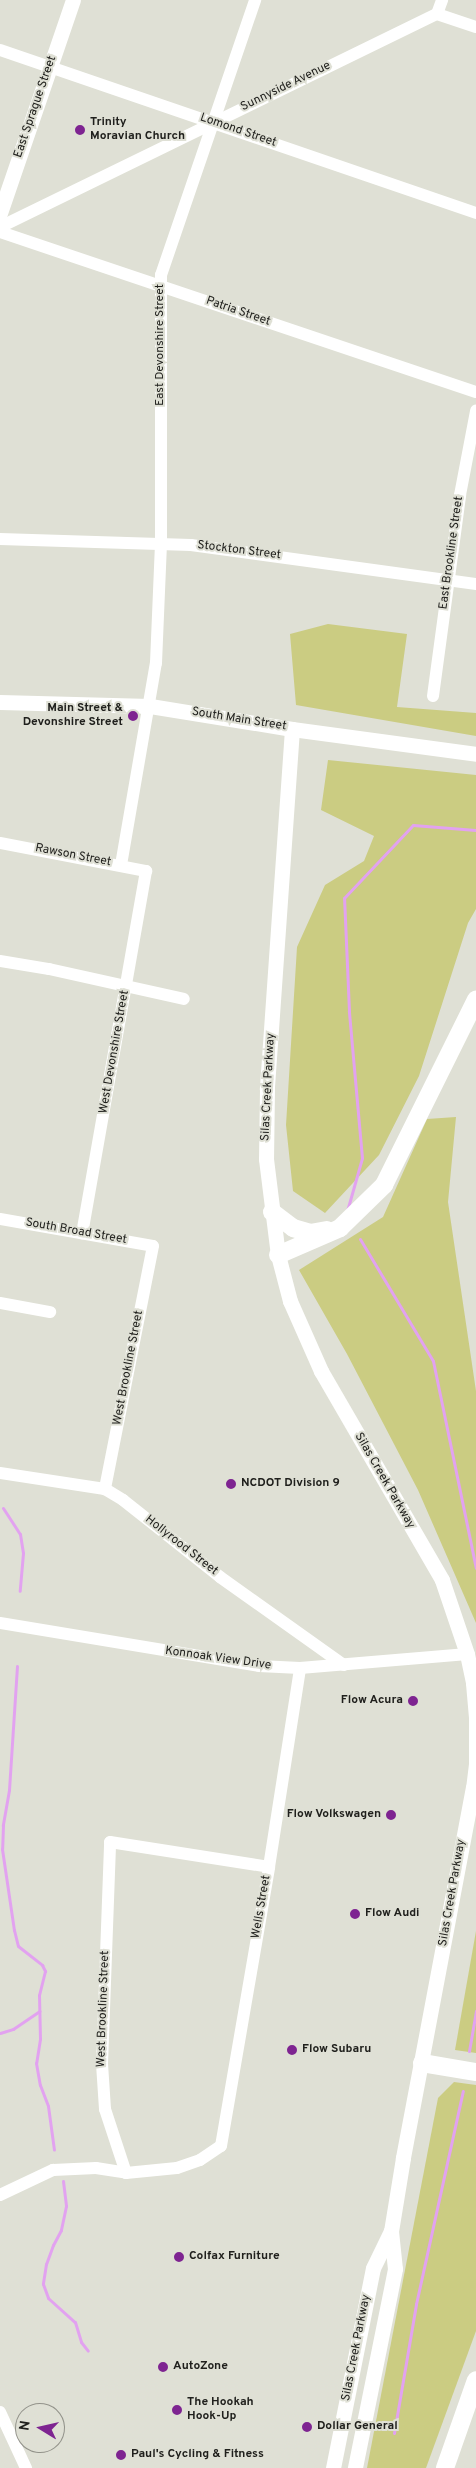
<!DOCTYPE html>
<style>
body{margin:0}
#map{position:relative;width:476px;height:2468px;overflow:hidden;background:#dfe0d5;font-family:Overpass,sans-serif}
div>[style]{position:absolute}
.green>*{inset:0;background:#cbcc82}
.stream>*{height:3px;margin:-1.5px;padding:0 1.5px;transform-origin:1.5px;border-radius:1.5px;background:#e2a2f0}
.minor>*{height:12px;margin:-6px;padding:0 6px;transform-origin:6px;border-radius:6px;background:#fff}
.major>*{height:15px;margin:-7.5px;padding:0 7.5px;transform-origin:7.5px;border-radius:7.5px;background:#fff}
.highway>*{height:18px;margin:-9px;padding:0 9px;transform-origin:9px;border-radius:9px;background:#fff}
.dots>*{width:14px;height:14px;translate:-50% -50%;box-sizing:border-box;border:2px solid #dfe0d5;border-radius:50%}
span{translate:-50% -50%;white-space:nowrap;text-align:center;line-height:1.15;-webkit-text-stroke:4px #dfe0d5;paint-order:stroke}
.street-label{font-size:12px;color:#20201d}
.poi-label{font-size:12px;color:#20201d;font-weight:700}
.left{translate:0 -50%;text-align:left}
.right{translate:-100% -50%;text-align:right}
.north{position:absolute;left:15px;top:2403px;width:50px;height:50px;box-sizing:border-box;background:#dfe0d5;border:1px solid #93938b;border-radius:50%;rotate:279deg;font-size:14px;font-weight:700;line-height:20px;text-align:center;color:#20201d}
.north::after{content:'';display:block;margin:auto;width:18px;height:22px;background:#7e2491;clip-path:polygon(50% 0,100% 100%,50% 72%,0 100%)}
</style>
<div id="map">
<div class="green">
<div style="clip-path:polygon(328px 624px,407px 634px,397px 707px,476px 713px,476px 736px,296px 705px,290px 634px)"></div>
<div style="clip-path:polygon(328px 760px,476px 775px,476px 909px,468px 923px,419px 1076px,379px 1155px,325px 1213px,293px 1191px,286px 1125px,297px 947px,325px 885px,364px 861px,374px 836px,321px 810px)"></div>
<div style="clip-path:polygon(456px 1117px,448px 1202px,476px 1391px,476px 1623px,418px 1490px,347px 1354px,299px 1270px,383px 1217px,427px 1119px)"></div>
<div style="clip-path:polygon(476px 1931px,476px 2053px,455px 2050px)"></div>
<div style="clip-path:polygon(454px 2082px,476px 2085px,476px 2331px,426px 2468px,367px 2468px,438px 2098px)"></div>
</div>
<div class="stream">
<div style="left:347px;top:1211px;width:55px;rotate:-74.2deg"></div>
<div style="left:362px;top:1158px;width:148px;rotate:-95.1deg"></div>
<div style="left:349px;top:1011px;width:113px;rotate:-92.5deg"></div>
<div style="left:344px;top:898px;width:100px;rotate:-46.6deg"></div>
<div style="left:413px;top:825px;width:63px;rotate:4.5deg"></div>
<div style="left:360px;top:1239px;width:142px;rotate:59.1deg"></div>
<div style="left:433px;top:1361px;width:211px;rotate:78.3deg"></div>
<div style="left:3px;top:1508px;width:31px;rotate:57deg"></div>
<div style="left:20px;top:1534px;width:19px;rotate:81deg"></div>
<div style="left:23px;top:1553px;width:38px;rotate:95deg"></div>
<div style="left:17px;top:1666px;width:124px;rotate:93.7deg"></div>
<div style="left:9px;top:1790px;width:36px;rotate:100deg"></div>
<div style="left:3px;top:1825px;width:24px;rotate:92deg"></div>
<div style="left:2px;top:1849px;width:82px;rotate:81.6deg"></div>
<div style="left:14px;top:1930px;width:16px;rotate:76deg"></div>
<div style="left:18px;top:1946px;width:31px;rotate:38deg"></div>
<div style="left:42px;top:1965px;width:7px;rotate:63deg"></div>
<div style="left:45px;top:1971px;width:25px;rotate:104deg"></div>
<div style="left:39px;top:1995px;width:44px;rotate:88.7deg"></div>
<div style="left:40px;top:2039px;width:24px;rotate:99deg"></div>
<div style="left:36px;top:2063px;width:22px;rotate:80deg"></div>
<div style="left:40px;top:2085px;width:22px;rotate:69deg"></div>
<div style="left:48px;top:2106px;width:44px;rotate:82.2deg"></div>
<div style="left:0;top:2033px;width:14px;rotate:-17deg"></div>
<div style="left:13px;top:2029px;width:32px;rotate:-34deg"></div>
<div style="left:469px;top:2051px;width:41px;rotate:-80.1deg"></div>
<div style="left:63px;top:2181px;width:25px;rotate:83deg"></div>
<div style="left:66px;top:2206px;width:25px;rotate:102deg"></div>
<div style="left:61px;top:2230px;width:17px;rotate:118deg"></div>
<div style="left:53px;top:2245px;width:20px;rotate:110deg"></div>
<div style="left:46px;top:2264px;width:20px;rotate:99deg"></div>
<div style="left:43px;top:2284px;width:15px;rotate:70deg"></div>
<div style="left:48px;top:2298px;width:36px;rotate:42deg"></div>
<div style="left:75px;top:2322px;width:21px;rotate:73deg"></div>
<div style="left:81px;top:2342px;width:11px;rotate:52deg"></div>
<div style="left:394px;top:2433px;width:131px;rotate:-80.3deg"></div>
<div style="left:416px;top:2304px;width:218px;rotate:-77.6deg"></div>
</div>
<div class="minor">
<div style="left:437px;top:14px;width:41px;rotate:18.4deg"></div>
<div style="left:437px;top:14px;width:15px;rotate:-70deg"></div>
<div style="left:0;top:50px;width:503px;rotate:18.9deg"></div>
<div style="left:0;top:227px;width:486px;rotate:-26deg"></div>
<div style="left:0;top:232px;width:502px;rotate:18.58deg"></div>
<div style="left:0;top:539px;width:191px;rotate:1.8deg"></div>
<div style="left:191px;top:545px;width:288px;rotate:7.8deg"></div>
<div style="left:433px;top:696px;width:203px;rotate:-82.3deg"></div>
<div style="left:460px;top:495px;width:86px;rotate:-79.2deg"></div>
<div style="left:0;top:843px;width:149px;rotate:10.9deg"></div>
<div style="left:146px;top:871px;width:368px;rotate:100deg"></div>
<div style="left:121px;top:865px;width:205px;rotate:-80.2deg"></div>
<div style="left:156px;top:663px;width:120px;rotate:-87.6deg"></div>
<div style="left:161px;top:543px;width:268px;rotate:-90deg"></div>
<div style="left:161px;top:275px;width:291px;rotate:-71.1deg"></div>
<div style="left:0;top:961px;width:50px;rotate:9.3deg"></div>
<div style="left:49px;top:969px;width:138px;rotate:12.5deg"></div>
<div style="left:0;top:1219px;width:155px;rotate:10deg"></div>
<div style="left:153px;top:1246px;width:248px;rotate:101.2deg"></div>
<div style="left:0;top:1303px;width:51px;rotate:10.2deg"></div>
<div style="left:0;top:1473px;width:106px;rotate:8.7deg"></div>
<div style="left:105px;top:1489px;width:21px;rotate:31deg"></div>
<div style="left:123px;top:1500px;width:124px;rotate:38.4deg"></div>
<div style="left:220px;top:1577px;width:152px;rotate:35.4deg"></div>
<div style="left:0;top:1623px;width:263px;rotate:9.4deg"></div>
<div style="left:259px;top:1666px;width:41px;rotate:2.8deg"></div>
<div style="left:300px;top:1668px;width:168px;rotate:-4.8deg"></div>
<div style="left:126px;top:2173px;width:67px;rotate:-108.2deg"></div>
<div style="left:105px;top:2109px;width:45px;rotate:-93.8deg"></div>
<div style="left:102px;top:2064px;width:222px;rotate:-87.9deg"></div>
<div style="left:110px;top:1842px;width:161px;rotate:8.9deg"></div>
<div style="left:0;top:2195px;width:59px;rotate:-25.3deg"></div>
<div style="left:53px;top:2170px;width:43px;rotate:-2.7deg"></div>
<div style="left:96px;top:2168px;width:30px;rotate:9deg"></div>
<div style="left:126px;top:2173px;width:51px;rotate:-5.6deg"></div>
<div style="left:177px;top:2168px;width:24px;rotate:-19deg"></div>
<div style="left:200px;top:2160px;width:25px;rotate:-34deg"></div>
<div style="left:221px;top:2146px;width:283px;rotate:-80.2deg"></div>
<div style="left:269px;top:1867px;width:201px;rotate:-81.1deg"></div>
<div style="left:0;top:2412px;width:62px;rotate:65.1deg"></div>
</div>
<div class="major">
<div style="left:0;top:213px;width:225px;rotate:-71.1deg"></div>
<div style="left:0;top:702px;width:150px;rotate:1.5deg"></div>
<div style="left:150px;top:706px;width:144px;rotate:9.2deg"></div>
<div style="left:292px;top:729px;width:186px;rotate:7.7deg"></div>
<div style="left:292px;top:729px;width:361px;rotate:94deg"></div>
<div style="left:267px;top:1089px;width:70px;rotate:90.8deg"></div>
<div style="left:266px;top:1159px;width:97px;rotate:82.9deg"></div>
<div style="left:278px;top:1255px;width:48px;rotate:75.4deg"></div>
<div style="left:290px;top:1301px;width:77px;rotate:66.1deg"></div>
<div style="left:321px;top:1371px;width:241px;rotate:59.9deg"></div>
<div style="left:442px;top:1580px;width:78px;rotate:71.3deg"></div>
<div style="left:467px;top:1654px;width:30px;rotate:78deg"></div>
<div style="left:473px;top:1683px;width:37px;rotate:85deg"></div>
<div style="left:476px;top:1720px;width:44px;rotate:90deg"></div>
<div style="left:476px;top:1764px;width:23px;rotate:97deg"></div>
<div style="left:473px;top:1787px;width:378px;rotate:100.7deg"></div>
<div style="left:403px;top:2158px;width:74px;rotate:99.3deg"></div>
<div style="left:391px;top:2231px;width:38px;rotate:84deg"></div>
<div style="left:395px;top:2269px;width:203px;rotate:101.4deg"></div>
<div style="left:333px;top:2468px;width:204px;rotate:-78.7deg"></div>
<div style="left:373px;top:2268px;width:41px;rotate:-64.1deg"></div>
</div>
<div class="highway">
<div style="left:272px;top:1212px;width:26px;rotate:37deg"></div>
<div style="left:293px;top:1228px;width:18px;rotate:16deg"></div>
<div style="left:310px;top:1233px;width:17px;rotate:-10deg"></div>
<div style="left:278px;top:1255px;width:68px;rotate:-23.5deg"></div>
<div style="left:340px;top:1228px;width:62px;rotate:-44.3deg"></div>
<div style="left:384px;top:1185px;width:207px;rotate:-63.6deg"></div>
<div style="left:422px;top:2063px;width:55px;rotate:9.5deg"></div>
<div style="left:445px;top:2468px;width:93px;rotate:-70.6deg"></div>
</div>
<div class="dots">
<div style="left:80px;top:130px;background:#7e2491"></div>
<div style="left:133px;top:716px;background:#7e2491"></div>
<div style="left:231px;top:1484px;background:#7e2491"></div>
<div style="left:413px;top:1701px;background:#7e2491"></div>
<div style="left:391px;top:1815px;background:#7e2491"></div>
<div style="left:355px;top:1914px;background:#7e2491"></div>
<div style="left:292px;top:2050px;background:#7e2491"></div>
<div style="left:179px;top:2257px;background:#7e2491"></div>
<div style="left:163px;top:2367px;background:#7e2491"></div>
<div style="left:177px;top:2410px;background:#7e2491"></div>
<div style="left:307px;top:2427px;background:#7e2491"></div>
<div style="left:121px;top:2455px;background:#7e2491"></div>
</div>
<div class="street-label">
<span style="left:286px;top:87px;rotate:-26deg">Sunnyside Avenue</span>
<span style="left:36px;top:107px;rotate:-71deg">East Sprague Street</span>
<span style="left:238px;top:131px;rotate:19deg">Lomond Street</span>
<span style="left:238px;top:312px;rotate:19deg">Patria Street</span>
<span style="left:161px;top:345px;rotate:-90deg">East Devonshire Street</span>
<span style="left:239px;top:551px;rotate:7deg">Stockton Street</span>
<span style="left:452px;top:553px;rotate:-82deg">East Brookline Street</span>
<span style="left:239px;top:720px;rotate:9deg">South Main Street</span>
<span style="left:73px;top:856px;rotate:11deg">Rawson Street</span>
<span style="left:115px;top:1052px;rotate:-80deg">West Devonshire Street</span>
<span style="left:269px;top:1087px;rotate:-87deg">Silas Creek Parkway</span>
<span style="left:76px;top:1232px;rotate:10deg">South Broad Street</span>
<span style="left:129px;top:1368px;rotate:-79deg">West Brookline Street</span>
<span style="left:384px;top:1481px;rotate:60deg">Silas Creek Parkway</span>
<span style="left:181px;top:1546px;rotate:38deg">Hollyrood Street</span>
<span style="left:218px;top:1659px;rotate:8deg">Konnoak View Drive</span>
<span style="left:453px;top:1893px;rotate:-80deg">Silas Creek Parkway</span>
<span style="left:262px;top:1907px;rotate:-80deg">Wells Street</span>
<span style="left:104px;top:2009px;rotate:-88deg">West Brookline Street</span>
<span style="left:357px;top:2348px;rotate:-79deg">Silas Creek Parkway</span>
</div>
<div class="poi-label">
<span class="left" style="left:90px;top:130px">Trinity<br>Moravian Church</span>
<span class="right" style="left:123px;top:716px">Main Street &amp;<br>Devonshire Street</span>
<span class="left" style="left:241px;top:1484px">NCDOT Division 9</span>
<span class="right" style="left:403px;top:1701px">Flow Acura</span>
<span class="right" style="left:381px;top:1815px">Flow Volkswagen</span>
<span class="left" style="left:365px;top:1914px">Flow Audi</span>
<span class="left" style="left:302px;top:2050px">Flow Subaru</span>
<span class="left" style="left:189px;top:2257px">Colfax Furniture</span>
<span class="left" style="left:173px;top:2367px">AutoZone</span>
<span class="left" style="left:187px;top:2410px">The Hookah<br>Hook-Up</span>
<span class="left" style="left:317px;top:2427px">Dollar General</span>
<span class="left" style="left:131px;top:2455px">Paul's Cycling &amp; Fitness</span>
</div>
<div class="north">N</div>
</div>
